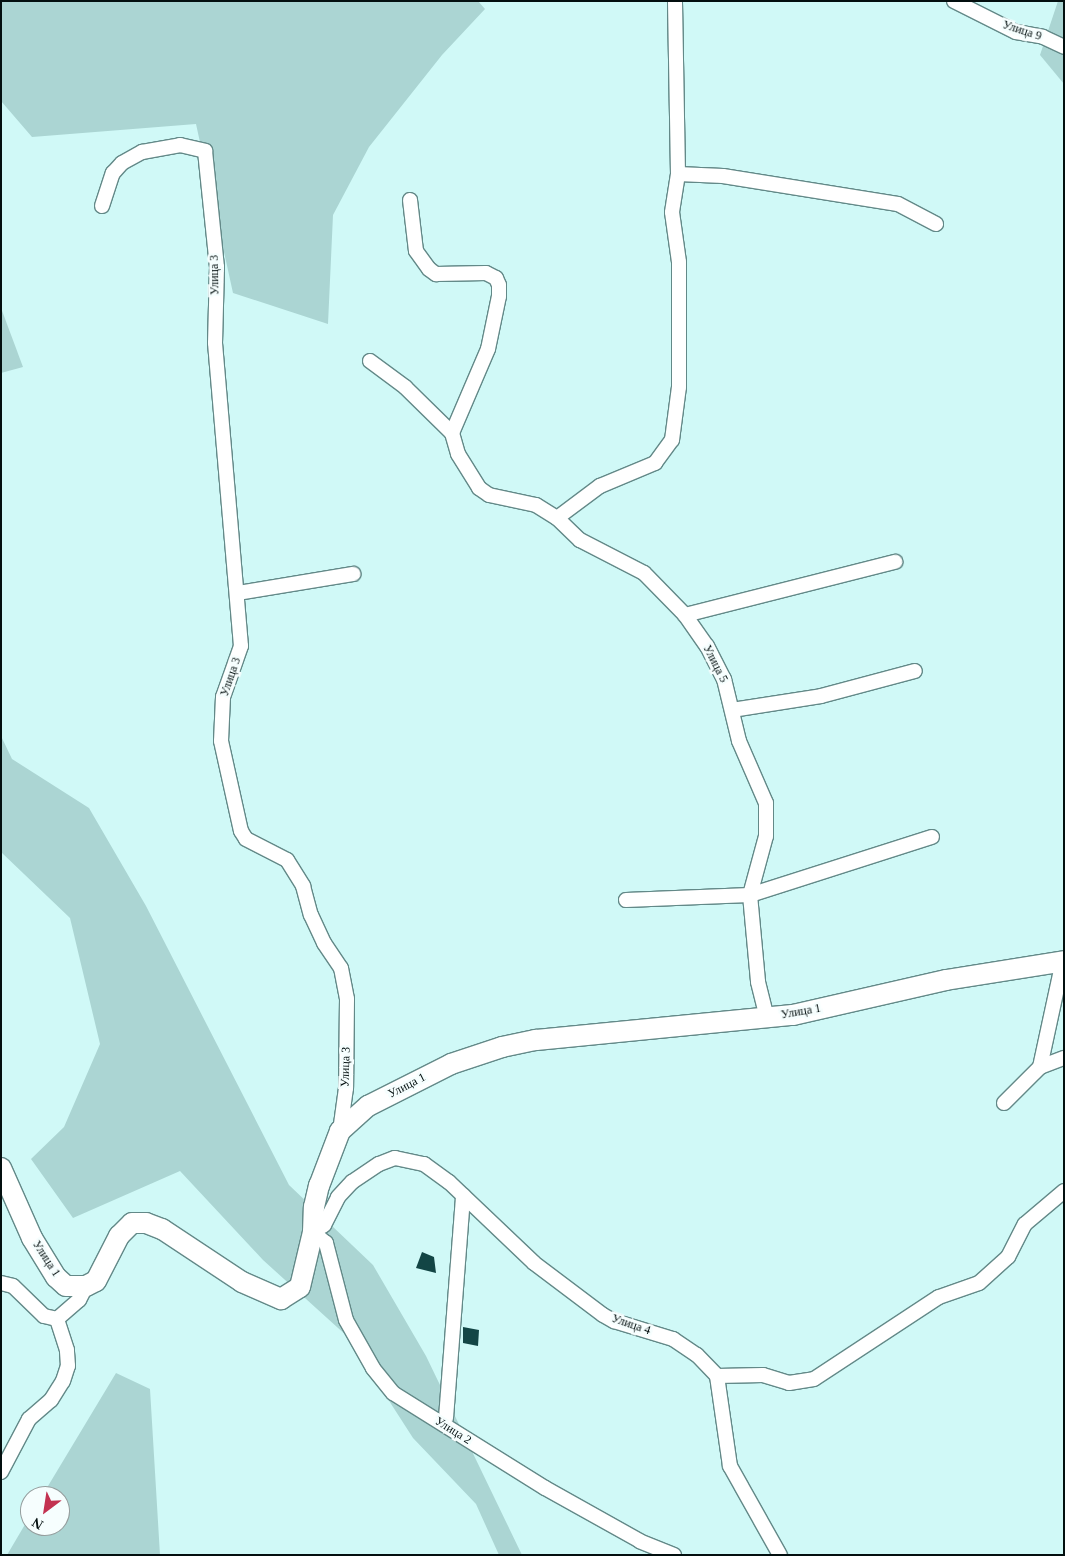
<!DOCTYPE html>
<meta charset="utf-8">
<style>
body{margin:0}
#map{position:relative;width:1065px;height:1556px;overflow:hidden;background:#d0f9f7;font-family:Georgia,serif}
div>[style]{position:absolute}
.green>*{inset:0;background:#abd5d3}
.building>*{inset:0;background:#134545}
.roads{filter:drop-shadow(1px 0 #638988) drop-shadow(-1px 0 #638988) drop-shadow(0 1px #638988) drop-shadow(0 -1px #638988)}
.minor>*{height:14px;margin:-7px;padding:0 7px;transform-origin:7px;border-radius:7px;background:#fff}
.secondary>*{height:20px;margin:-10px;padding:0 10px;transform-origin:10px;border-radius:10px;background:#fff}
span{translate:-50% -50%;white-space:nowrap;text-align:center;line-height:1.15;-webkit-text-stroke:5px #f6fefe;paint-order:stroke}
.street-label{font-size:12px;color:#030f0f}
.frame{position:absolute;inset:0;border:2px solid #030f0f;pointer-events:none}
.north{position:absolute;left:20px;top:1486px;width:50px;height:50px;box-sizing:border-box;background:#f6fefe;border:1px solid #959e9e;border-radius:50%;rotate:211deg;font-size:14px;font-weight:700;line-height:20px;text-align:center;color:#030f0f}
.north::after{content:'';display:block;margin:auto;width:18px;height:22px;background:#c33251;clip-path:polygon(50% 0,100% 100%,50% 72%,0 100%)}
</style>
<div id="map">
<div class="green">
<div style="clip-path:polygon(1px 1px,478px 1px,485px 9px,442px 55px,369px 147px,333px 215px,328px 324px,233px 293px,196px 124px,32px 137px,1px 101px)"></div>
<div style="clip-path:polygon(1058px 1px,1064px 1px,1064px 84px,1040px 55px)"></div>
<div style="clip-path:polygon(1px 308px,23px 367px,1px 373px)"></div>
<div style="clip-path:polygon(1px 736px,12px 759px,89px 808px,146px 906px,289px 1185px,373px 1265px,426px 1356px,522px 1555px,499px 1555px,476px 1504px,413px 1438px,348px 1337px,263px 1260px,180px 1171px,73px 1218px,31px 1159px,64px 1127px,100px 1044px,70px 918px,1px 852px)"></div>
<div style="clip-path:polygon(116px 1373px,150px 1389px,160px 1555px,7px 1555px,30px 1516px,30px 1526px,60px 1526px,60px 1496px,42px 1496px)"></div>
</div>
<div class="building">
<div style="clip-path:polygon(422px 1252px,434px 1257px,436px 1273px,416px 1268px)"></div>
<div style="clip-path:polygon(463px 1327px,479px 1330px,478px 1346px,463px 1343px)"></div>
</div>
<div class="roads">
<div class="minor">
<div style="left:954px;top:1px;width:69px;rotate:26.6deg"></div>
<div style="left:1016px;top:32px;width:27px;rotate:10deg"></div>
<div style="left:1043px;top:37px;width:23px;rotate:25deg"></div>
<div style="left:678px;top:174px;width:45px;rotate:2.5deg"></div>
<div style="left:723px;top:176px;width:177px;rotate:9.1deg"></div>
<div style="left:898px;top:204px;width:43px;rotate:27.8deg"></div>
<div style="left:410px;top:200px;width:51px;rotate:83.3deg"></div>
<div style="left:416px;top:251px;width:22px;rotate:54deg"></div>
<div style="left:429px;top:269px;width:9px;rotate:36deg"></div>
<div style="left:436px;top:274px;width:50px;rotate:-1.1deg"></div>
<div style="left:486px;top:273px;width:11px;rotate:27deg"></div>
<div style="left:496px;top:278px;width:8px;rotate:67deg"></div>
<div style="left:499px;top:285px;width:11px;rotate:90deg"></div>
<div style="left:499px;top:296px;width:54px;rotate:101.7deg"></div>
<div style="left:488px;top:349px;width:91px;rotate:113.2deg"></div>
<div style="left:102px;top:206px;width:35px;rotate:-72deg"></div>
<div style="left:113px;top:173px;width:13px;rotate:-48deg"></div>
<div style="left:122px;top:163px;width:23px;rotate:-29deg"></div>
<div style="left:142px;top:152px;width:39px;rotate:-10deg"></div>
<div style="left:180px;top:145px;width:26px;rotate:13deg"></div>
<div style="left:205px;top:151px;width:117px;rotate:84.1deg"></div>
<div style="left:217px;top:267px;width:76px;rotate:91.5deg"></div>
<div style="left:215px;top:343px;width:304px;rotate:85.1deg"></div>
<div style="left:241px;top:646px;width:54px;rotate:109.4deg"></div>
<div style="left:223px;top:697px;width:44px;rotate:92.6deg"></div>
<div style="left:221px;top:741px;width:92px;rotate:77.5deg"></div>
<div style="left:241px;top:831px;width:9px;rotate:58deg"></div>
<div style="left:246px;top:839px;width:46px;rotate:27.1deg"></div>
<div style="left:287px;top:860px;width:31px;rotate:58deg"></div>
<div style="left:303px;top:886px;width:30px;rotate:75deg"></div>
<div style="left:311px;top:915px;width:31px;rotate:65deg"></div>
<div style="left:324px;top:943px;width:30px;rotate:56deg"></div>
<div style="left:341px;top:968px;width:32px;rotate:79deg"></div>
<div style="left:347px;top:999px;width:89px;rotate:90.6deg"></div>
<div style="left:346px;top:1088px;width:43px;rotate:97.9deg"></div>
<div style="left:370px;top:361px;width:44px;rotate:36.6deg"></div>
<div style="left:405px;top:387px;width:66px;rotate:44.4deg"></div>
<div style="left:452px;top:433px;width:22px;rotate:74deg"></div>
<div style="left:458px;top:454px;width:40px;rotate:58deg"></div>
<div style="left:479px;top:488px;width:12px;rotate:35deg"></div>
<div style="left:489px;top:495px;width:48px;rotate:12deg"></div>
<div style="left:536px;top:505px;width:25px;rotate:32deg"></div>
<div style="left:557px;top:518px;width:32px;rotate:44deg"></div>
<div style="left:580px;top:540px;width:72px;rotate:27.3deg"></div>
<div style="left:644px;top:573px;width:59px;rotate:45.7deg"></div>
<div style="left:685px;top:615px;width:38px;rotate:55deg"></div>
<div style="left:707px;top:646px;width:37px;rotate:63deg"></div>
<div style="left:724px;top:679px;width:64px;rotate:76.4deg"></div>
<div style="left:739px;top:741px;width:68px;rotate:66.5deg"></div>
<div style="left:766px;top:803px;width:33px;rotate:90deg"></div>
<div style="left:766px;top:836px;width:61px;rotate:105.2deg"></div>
<div style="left:750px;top:895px;width:87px;rotate:84.7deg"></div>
<div style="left:758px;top:982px;width:36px;rotate:76deg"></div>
<div style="left:557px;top:518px;width:54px;rotate:-36.7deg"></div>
<div style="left:600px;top:486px;width:60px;rotate:-22.7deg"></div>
<div style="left:655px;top:463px;width:29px;rotate:-54deg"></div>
<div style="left:672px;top:440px;width:53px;rotate:-82.5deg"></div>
<div style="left:679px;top:387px;width:125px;rotate:-90deg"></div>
<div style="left:679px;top:262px;width:50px;rotate:-98deg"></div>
<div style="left:672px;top:212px;width:38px;rotate:-81deg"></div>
<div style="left:678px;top:174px;width:173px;rotate:-91deg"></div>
<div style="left:238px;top:593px;width:117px;rotate:-9.4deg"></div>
<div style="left:685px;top:615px;width:217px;rotate:-14.2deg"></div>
<div style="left:732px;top:710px;width:90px;rotate:-8.9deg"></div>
<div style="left:821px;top:696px;width:97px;rotate:-14.9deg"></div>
<div style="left:626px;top:900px;width:124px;rotate:-2.3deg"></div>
<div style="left:750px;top:895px;width:191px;rotate:-17.7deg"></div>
<div style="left:1040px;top:1067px;width:26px;rotate:-21deg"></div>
<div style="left:1004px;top:1103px;width:51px;rotate:-45deg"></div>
<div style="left:1040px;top:1067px;width:108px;rotate:-77.8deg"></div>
<div style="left:1px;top:1283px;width:12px;rotate:14deg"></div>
<div style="left:13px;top:1286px;width:43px;rotate:44.1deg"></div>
<div style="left:44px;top:1316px;width:13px;rotate:13deg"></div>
<div style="left:717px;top:1376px;width:46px;rotate:-1.2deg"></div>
<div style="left:763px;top:1375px;width:27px;rotate:17deg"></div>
<div style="left:789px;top:1383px;width:25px;rotate:-9deg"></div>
<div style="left:814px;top:1379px;width:149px;rotate:-33.3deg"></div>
<div style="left:939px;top:1297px;width:42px;rotate:-19.3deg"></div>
<div style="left:979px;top:1283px;width:39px;rotate:-42deg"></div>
<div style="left:1008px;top:1257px;width:37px;rotate:-63deg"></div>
<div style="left:1025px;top:1224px;width:51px;rotate:-40.2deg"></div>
<div style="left:446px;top:1418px;width:223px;rotate:-85.6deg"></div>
<div style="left:1px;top:1472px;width:60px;rotate:-62.2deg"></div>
<div style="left:29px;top:1419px;width:29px;rotate:-41deg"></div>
<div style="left:51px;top:1400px;width:22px;rotate:-58deg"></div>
<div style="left:63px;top:1381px;width:16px;rotate:-72deg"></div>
<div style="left:68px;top:1366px;width:16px;rotate:-94deg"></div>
<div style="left:67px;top:1350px;width:33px;rotate:-108deg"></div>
<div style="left:57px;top:1319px;width:29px;rotate:-41deg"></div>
<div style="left:79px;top:1300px;width:16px;rotate:-63deg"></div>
<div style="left:674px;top:1555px;width:37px;rotate:-158deg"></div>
<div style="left:640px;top:1541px;width:109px;rotate:-150.8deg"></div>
<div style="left:545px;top:1488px;width:179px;rotate:-148deg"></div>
<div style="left:393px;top:1393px;width:32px;rotate:-129deg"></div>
<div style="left:373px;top:1368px;width:55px;rotate:-119.4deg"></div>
<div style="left:346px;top:1320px;width:80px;rotate:-104.6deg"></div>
<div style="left:326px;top:1243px;width:17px;rotate:-140deg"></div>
<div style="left:313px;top:1232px;width:13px;rotate:-32deg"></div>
<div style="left:324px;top:1225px;width:31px;rotate:-63deg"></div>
<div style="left:338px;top:1197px;width:21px;rotate:-47deg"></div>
<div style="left:352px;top:1182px;width:32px;rotate:-34deg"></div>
<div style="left:379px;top:1164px;width:17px;rotate:-21deg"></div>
<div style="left:395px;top:1158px;width:30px;rotate:12deg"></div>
<div style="left:424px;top:1164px;width:31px;rotate:36deg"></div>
<div style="left:449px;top:1182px;width:117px;rotate:43.6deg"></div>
<div style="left:534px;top:1263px;width:86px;rotate:37deg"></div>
<div style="left:603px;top:1315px;width:13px;rotate:29deg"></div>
<div style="left:614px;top:1321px;width:62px;rotate:17deg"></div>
<div style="left:673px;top:1339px;width:29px;rotate:34deg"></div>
<div style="left:697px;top:1355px;width:29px;rotate:46deg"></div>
<div style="left:717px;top:1376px;width:91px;rotate:81.8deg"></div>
<div style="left:730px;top:1466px;width:102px;rotate:60.7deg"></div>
</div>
<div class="secondary">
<div style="left:1px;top:1168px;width:77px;rotate:66.1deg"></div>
<div style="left:32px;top:1238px;width:46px;rotate:58.4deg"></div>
<div style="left:56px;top:1277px;width:13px;rotate:42deg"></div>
<div style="left:66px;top:1286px;width:20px"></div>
<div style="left:86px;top:1286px;width:11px;rotate:-27deg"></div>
<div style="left:96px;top:1281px;width:51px;rotate:-62.9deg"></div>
<div style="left:119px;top:1236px;width:18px;rotate:-45deg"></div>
<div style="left:132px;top:1223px;width:14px"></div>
<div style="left:146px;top:1223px;width:17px;rotate:21deg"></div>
<div style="left:162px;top:1229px;width:96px;rotate:33.5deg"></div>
<div style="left:242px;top:1282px;width:43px;rotate:23.6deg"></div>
<div style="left:281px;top:1299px;width:22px;rotate:-32deg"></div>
<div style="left:300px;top:1287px;width:57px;rotate:-76.7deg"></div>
<div style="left:313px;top:1232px;width:25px;rotate:-88deg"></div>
<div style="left:314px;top:1207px;width:22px;rotate:-77deg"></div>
<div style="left:319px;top:1186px;width:59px;rotate:-69.1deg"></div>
<div style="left:340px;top:1131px;width:38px;rotate:-42deg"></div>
<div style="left:368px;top:1106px;width:93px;rotate:-26.8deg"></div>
<div style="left:451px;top:1064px;width:54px;rotate:-18.4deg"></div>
<div style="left:502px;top:1047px;width:35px;rotate:-12deg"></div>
<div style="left:536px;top:1040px;width:258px;rotate:-5.6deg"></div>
<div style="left:793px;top:1015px;width:157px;rotate:-12.9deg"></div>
<div style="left:946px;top:980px;width:120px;rotate:-9.1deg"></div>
</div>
</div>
<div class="street-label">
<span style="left:1022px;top:31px;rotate:18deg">Улица 9</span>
<span style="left:215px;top:275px;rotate:-91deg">Улица 3</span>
<span style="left:715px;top:664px;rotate:63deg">Улица 5</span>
<span style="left:231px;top:677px;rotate:-71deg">Улица 3</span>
<span style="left:801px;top:1012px;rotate:-10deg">Улица 1</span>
<span style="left:346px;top:1067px;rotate:-88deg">Улица 3</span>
<span style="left:407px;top:1086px;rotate:-27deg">Улица 1</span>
<span style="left:46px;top:1259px;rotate:57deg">Улица 1</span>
<span style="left:631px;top:1325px;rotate:19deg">Улица 4</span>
<span style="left:453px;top:1431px;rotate:32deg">Улица 2</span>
</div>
<div class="frame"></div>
<div class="north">N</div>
</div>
